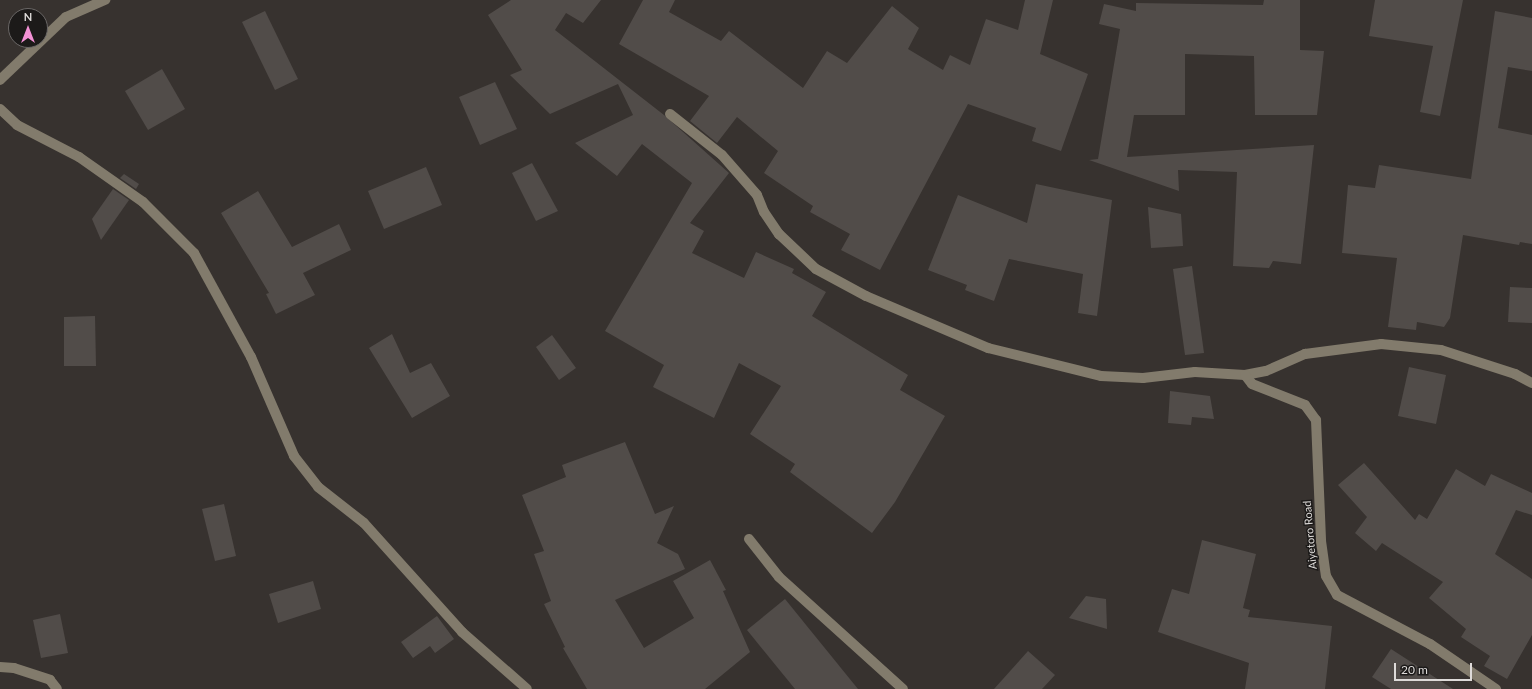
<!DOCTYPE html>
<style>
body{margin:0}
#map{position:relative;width:1532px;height:689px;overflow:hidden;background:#37322f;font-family:Lato,sans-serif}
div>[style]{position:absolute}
.building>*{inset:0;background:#514c49}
.minor>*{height:10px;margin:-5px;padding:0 5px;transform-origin:5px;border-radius:5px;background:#827b6c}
span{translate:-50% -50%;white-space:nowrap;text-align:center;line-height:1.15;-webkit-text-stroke:3px #1c1a19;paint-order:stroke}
.street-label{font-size:11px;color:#dedbd9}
.north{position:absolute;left:8px;top:8px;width:40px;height:40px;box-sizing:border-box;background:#1c1a19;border:1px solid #6a6766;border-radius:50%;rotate:0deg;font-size:11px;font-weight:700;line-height:16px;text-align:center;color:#dedbd9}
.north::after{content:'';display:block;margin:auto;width:14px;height:18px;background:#f391d5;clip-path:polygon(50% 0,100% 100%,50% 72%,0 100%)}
.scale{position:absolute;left:1394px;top:663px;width:78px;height:18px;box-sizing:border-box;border:2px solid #dedbd9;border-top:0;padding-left:5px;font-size:12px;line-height:14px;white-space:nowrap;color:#dedbd9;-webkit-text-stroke:3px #1c1a19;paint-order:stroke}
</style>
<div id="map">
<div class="building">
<div style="clip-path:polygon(511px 0,601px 0,583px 23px,566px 13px,555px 30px,664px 115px,729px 173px,690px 223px,704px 231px,692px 253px,744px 278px,756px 252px,794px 269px,792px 273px,826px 292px,812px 316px,908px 375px,900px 390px,945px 416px,895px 502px,872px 533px,790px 472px,795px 464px,750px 434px,781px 386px,739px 363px,714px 418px,653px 387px,664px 365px,605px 331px,692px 183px,642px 144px,617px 176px,575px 143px,633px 115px,618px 84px,550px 114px,510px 75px,522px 70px,488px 15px)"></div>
<div style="clip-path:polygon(643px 0,675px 0,669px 12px,721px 41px,729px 31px,803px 88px,827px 51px,847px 63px,892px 6px,919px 28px,908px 49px,943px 70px,950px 55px,970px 65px,986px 19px,1018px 30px,1025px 0,1053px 0,1040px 54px,1088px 74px,1061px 151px,1032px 141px,1036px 128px,968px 104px,880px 270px,841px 250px,850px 234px,810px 212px,813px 206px,764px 173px,778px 151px,737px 117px,717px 143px,690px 121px,709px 96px,619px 44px)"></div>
<div style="clip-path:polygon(1264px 0,1300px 0,1300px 50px,1324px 51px,1317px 115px,1255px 115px,1254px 56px,1185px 54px,1185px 115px,1134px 115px,1127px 157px,1314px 145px,1301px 264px,1273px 261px,1269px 268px,1233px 266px,1237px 172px,1178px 170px,1179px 191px,1089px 160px,1098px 159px,1120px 29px,1099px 24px,1104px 4px,1136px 11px,1136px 3px,1263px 5px)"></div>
<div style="clip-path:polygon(1375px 0,1463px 0,1440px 116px,1420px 112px,1433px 46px,1369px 36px)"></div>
<div style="clip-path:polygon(265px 11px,298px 79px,275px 90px,242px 22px)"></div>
<div style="clip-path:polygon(1495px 11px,1532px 18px,1532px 71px,1508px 67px,1498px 128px,1532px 135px,1532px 244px,1520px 242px,1519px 245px,1463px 235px,1450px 318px,1444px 327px,1417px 322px,1416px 330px,1388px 327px,1397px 258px,1342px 253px,1348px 185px,1375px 188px,1379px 165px,1471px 179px)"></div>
<div style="clip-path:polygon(162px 69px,185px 109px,148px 130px,125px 91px)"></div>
<div style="clip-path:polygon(495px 82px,517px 129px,480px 145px,459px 97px)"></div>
<div style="clip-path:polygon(532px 163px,558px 211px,536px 221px,512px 173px)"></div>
<div style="clip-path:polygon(426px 167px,442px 205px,384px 229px,368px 191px)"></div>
<div style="clip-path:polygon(124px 174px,139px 184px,136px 189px,120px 178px)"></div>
<div style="clip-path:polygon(1036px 184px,1112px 200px,1097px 316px,1078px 313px,1083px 274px,1009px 259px,994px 301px,965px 290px,967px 285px,928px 270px,958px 195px,1027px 223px)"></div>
<div style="clip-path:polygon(113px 189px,129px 200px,101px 240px,92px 219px)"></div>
<div style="clip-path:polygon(258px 191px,292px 247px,339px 224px,351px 250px,303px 273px,315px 295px,276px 314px,266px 294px,269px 293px,221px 213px)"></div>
<div style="clip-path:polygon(1148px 207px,1181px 214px,1183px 246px,1151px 248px)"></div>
<div style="clip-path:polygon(1192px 266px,1204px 353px,1185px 355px,1173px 269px)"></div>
<div style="clip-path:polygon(1510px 287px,1532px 288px,1532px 323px,1508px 322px)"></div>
<div style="clip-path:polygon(95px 316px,96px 366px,64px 366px,64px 317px)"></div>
<div style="clip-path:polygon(392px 334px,410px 373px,431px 363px,450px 396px,412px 418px,369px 348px)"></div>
<div style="clip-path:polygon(552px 335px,576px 368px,559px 380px,536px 347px)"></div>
<div style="clip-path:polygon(1409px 367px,1446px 375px,1436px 424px,1398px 416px)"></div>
<div style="clip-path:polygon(1170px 391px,1210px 396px,1214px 419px,1192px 417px,1191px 425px,1168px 423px)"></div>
<div style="clip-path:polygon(625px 442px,655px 514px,674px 506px,657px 543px,678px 554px,685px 569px,615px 600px,644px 648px,694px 618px,673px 581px,710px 560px,726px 590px,723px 591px,750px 652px,705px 689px,587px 689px,563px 648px,565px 647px,544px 604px,551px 601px,534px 554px,544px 551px,522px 495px,566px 477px,562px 465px)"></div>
<div style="clip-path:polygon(1364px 463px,1415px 520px,1419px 514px,1427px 519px,1456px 469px,1485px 486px,1491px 474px,1532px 493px,1532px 515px,1516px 510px,1495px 554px,1532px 579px,1532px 635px,1507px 679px,1484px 666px,1490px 656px,1461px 637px,1466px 629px,1429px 598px,1443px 582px,1382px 543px,1376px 551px,1355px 533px,1367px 517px,1338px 485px)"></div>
<div style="clip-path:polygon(224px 504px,236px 556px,215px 561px,202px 509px)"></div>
<div style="clip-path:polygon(1202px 540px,1256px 554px,1243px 608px,1250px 610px,1248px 617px,1332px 626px,1325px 689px,1245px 689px,1249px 663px,1158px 632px,1172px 589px,1189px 594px)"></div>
<div style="clip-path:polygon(313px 581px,321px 609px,278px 623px,269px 594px)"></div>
<div style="clip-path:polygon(1086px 596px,1106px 599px,1107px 629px,1069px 618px)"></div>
<div style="clip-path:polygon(785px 599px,858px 689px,795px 689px,747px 630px)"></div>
<div style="clip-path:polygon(60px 614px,68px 653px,41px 658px,33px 620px)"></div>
<div style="clip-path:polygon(437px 616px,454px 639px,435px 653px,430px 646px,413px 658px,401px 642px)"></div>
<div style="clip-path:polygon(1391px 649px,1453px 689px,1391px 689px,1372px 677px)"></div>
<div style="clip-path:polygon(1028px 651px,1055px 675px,1042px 689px,994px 689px)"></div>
</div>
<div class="minor">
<div style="left:0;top:80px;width:91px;rotate:-43.7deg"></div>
<div style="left:66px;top:17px;width:43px;rotate:-23.6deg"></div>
<div style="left:0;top:109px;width:23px;rotate:43deg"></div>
<div style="left:17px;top:125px;width:70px;rotate:27.3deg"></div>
<div style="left:79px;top:157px;width:78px;rotate:35.1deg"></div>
<div style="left:143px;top:202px;width:72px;rotate:45deg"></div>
<div style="left:194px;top:253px;width:119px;rotate:61.3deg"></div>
<div style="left:251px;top:357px;width:108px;rotate:66.5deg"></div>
<div style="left:294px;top:456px;width:39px;rotate:52deg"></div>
<div style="left:318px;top:487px;width:58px;rotate:38deg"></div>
<div style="left:364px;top:523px;width:147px;rotate:48deg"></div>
<div style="left:462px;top:632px;width:86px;rotate:41.2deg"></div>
<div style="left:670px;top:114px;width:66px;rotate:38.3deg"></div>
<div style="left:722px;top:155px;width:53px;rotate:48.8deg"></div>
<div style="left:757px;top:195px;width:18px;rotate:68deg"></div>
<div style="left:764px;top:212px;width:27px;rotate:56deg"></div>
<div style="left:779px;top:234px;width:51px;rotate:43.4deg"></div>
<div style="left:816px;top:269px;width:57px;rotate:28.4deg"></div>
<div style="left:866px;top:296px;width:133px;rotate:23.1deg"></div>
<div style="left:988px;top:348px;width:116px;rotate:13.9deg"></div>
<div style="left:1101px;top:376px;width:42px;rotate:2.7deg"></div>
<div style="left:1143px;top:378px;width:52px;rotate:-6.6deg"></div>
<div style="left:1195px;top:372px;width:50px;rotate:3.4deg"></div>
<div style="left:1245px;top:375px;width:21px;rotate:-11deg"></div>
<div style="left:1266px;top:371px;width:43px;rotate:-23.6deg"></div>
<div style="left:1305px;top:354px;width:77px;rotate:-7.5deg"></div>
<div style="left:1381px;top:344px;width:60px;rotate:5.7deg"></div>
<div style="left:1441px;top:350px;width:78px;rotate:18deg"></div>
<div style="left:1515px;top:374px;width:19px;rotate:28deg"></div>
<div style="left:1245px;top:375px;width:11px;rotate:52deg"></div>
<div style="left:1252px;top:384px;width:57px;rotate:21.6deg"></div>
<div style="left:1305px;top:405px;width:19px;rotate:54deg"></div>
<div style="left:1316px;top:420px;width:121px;rotate:87.6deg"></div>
<div style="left:1321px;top:541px;width:35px;rotate:82deg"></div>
<div style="left:1326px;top:576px;width:22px;rotate:60deg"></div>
<div style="left:1337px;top:595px;width:105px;rotate:27.8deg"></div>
<div style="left:1430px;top:644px;width:80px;rotate:34.3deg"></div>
<div style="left:749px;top:539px;width:48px;rotate:51.7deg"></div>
<div style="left:779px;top:577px;width:167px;rotate:42.1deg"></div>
<div style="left:0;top:667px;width:14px;rotate:4deg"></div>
<div style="left:14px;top:668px;width:38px;rotate:18deg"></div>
<div style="left:50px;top:680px;width:11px;rotate:52deg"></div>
</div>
<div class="street-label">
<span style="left:1310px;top:535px;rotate:-95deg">Aiyetoro Road</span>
</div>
<div class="north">N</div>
<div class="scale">20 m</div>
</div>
